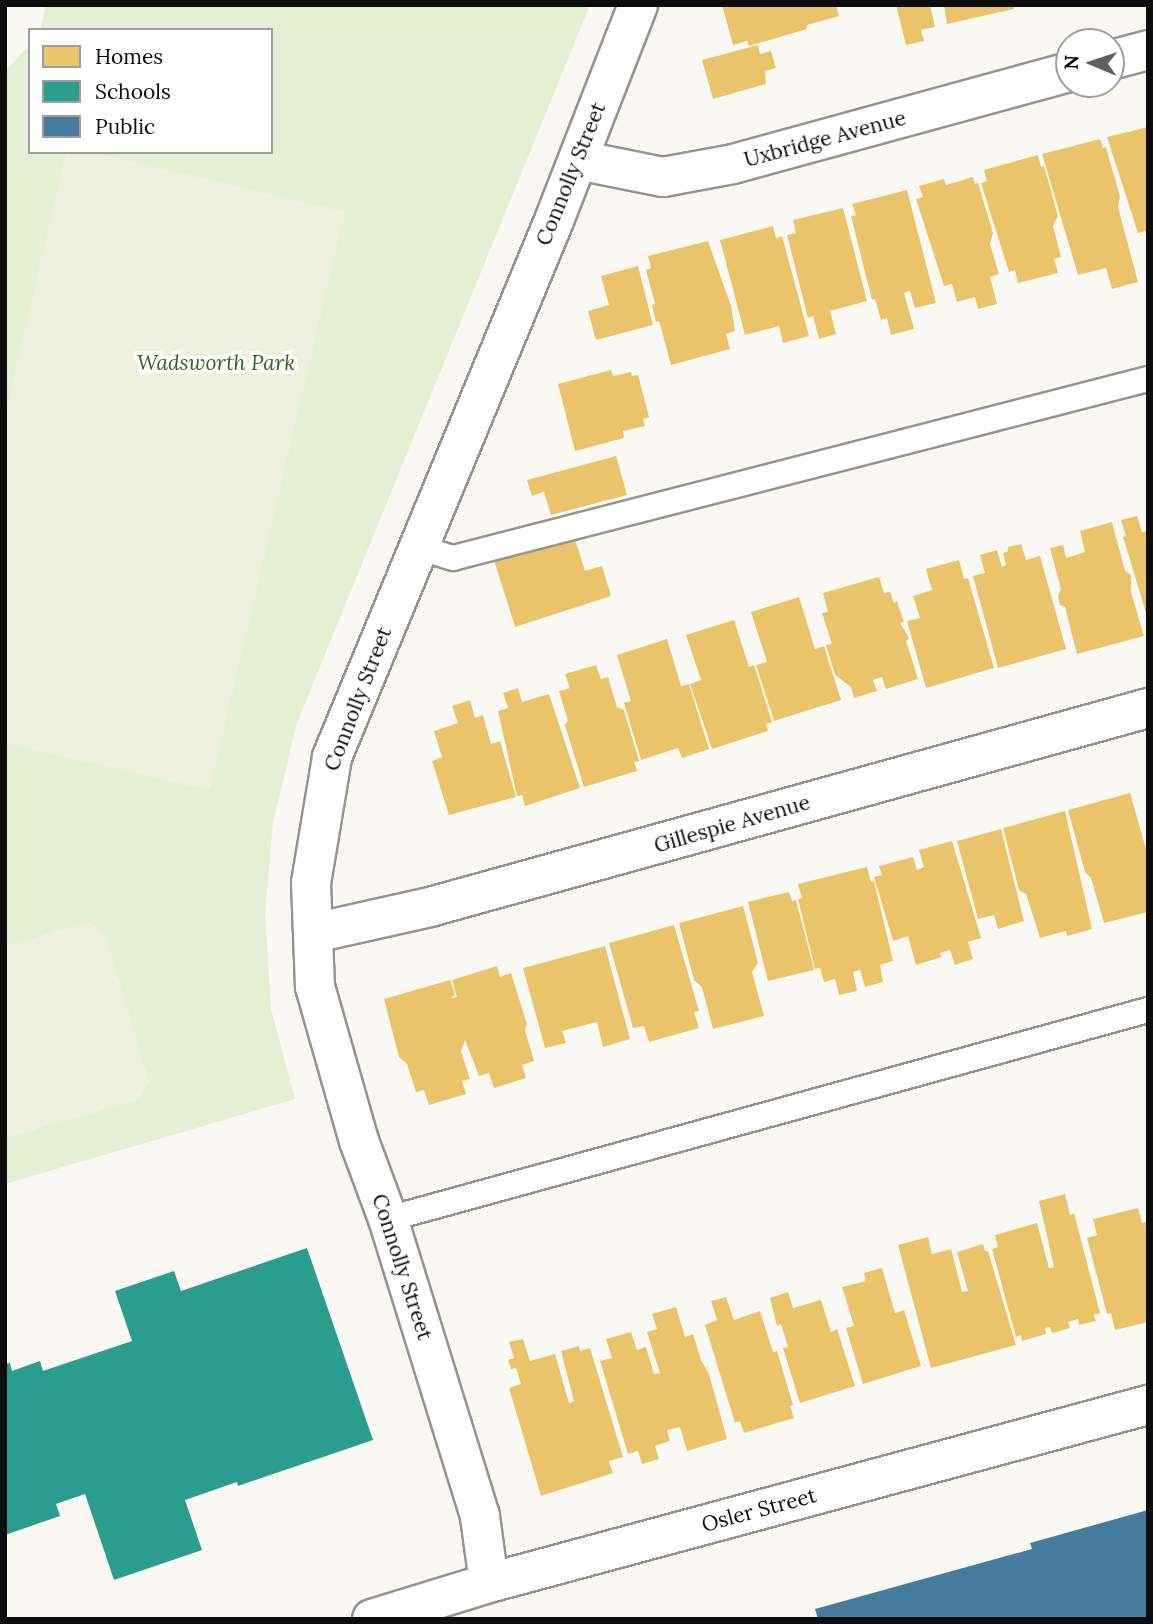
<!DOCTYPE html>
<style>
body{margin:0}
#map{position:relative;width:1153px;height:1624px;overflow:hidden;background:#faf8f2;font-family:Lora,serif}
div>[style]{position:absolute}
.green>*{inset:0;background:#e5efd3}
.pitch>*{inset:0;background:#eef2dc}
.homes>*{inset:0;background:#e9c46a}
.schools>*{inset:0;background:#2a9d8f}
.public>*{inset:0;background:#457b9d}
.roads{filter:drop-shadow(2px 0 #949390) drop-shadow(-2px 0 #949390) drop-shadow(0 2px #949390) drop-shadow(0 -2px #949390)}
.lane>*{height:24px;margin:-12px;padding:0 12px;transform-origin:12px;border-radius:12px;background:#fefefd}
.street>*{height:38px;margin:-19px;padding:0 19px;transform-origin:19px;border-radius:19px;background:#fefefd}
span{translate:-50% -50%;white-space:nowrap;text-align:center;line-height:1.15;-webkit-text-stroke:7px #fff;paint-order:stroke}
.street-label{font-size:21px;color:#0d0d0d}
.park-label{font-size:21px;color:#326121;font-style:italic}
.frame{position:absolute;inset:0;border:7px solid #0d0d0d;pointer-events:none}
.legend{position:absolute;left:28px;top:28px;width:245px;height:126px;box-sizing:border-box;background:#fff;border:2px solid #9e9e9e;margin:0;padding:9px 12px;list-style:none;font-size:21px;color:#0d0d0d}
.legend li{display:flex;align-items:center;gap:14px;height:35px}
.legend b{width:35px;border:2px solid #9e9e9e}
.north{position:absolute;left:1055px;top:28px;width:70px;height:70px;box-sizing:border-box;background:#fff;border:2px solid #9e9e9e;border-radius:50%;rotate:272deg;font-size:19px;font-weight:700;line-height:28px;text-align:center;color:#0d0d0d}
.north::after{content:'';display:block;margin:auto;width:24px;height:32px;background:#605f5d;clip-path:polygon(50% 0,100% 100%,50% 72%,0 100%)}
</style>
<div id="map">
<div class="green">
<div style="clip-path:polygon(46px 5px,590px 5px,297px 723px,273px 822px,265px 914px,271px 1009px,295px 1099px,5px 1184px,5px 72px,30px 44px,30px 152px,271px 152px,271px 30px,40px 30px)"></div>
</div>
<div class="pitch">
<div style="clip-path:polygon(66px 152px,90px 152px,345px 212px,210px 790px,5px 743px,5px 414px)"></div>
<div style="clip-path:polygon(88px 922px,106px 935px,149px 1082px,139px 1100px,5px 1138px,5px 946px)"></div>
</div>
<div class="homes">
<div style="clip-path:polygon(722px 5px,836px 5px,839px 16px,807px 25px,807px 29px,749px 46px,747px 41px,733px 45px)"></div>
<div style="clip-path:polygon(896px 5px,930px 5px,935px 27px,921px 30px,924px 41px,906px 45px)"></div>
<div style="clip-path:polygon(944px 5px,1013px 5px,1014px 9px,947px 24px)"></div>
<div style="clip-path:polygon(758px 45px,760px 54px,771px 51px,776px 68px,765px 71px,766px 84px,713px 99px,702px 60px)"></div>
<div style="clip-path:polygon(1148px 127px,1148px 236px,1147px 236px,1145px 231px,1138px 233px,1107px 137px)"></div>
<div style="clip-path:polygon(1100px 139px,1103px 148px,1106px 147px,1120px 197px,1118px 207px,1138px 282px,1112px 289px,1106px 268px,1078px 275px,1042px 154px)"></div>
<div style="clip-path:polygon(1038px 155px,1041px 167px,1044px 166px,1058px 216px,1053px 226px,1061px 257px,1054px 259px,1058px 273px,1018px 283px,1015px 270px,1009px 272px,981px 183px,987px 181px,984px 170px)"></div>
<div style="clip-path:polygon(973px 177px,975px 184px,978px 183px,993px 233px,990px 244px,999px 274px,990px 277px,997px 304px,978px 309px,975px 297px,957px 302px,952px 284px,944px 286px,916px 199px,923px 197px,919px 186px,944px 179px,946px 185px)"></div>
<div style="clip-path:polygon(907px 190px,936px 303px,915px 308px,910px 291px,904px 293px,914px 329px,891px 335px,887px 318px,881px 320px,875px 299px,872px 300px,851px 216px,856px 215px,852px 204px)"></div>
<div style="clip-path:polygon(843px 208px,867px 301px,830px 311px,836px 334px,819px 339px,813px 316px,808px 318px,787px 235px,796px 233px,793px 220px)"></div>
<div style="clip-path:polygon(773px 226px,776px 238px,782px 236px,809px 336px,783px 343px,779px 326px,745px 335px,720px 240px)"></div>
<div style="clip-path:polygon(708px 241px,731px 306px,735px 331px,726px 334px,730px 349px,671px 365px,659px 321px,656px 322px,652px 305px,655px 304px,646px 270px,651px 268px,648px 256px)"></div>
<div style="clip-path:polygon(638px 266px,653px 325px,596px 340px,588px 311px,609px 305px,601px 276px)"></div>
<div style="clip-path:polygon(611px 370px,613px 376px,631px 372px,632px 376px,638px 375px,649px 417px,643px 419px,645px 426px,623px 431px,624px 438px,575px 451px,558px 384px)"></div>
<div style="clip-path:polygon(616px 456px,627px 495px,551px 515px,544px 492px,532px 496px,527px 480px)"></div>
<div style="clip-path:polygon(1137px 516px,1142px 532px,1148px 531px,1147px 616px,1123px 537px,1126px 536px,1121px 520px)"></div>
<div style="clip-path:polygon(1112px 522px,1125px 571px,1131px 575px,1131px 592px,1144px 636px,1077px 654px,1065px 607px,1060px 605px,1058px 596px,1061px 589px,1050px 548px,1063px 545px,1066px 558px,1085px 552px,1080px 531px)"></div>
<div style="clip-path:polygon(574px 536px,585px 571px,602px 566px,611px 596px,515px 627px,494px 560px)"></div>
<div style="clip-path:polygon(1021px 544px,1026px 560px,1040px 556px,1066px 649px,998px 668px,973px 576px,985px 573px,980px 555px,997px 550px,1002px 567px,1006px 565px,1003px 553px,1008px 551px,1008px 547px)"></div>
<div style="clip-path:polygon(959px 560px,964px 579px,968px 578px,994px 668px,926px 688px,907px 621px,920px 618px,913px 596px,932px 590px,926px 569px)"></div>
<div style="clip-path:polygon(879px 577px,884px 593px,890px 592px,894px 603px,897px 601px,904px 622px,900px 623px,909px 638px,906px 641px,918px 679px,886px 689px,882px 677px,873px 680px,877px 691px,854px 698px,851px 687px,835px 675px,826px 645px,832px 644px,822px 613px,828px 612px,823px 593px)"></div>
<div style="clip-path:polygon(799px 597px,815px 649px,824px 646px,841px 700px,774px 721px,756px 665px,767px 662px,751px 612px)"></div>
<div style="clip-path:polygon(734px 620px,749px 667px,754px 665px,772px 722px,766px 724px,768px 731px,712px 749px,690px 684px,701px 680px,686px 635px)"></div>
<div style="clip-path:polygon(667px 639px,681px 686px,689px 684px,709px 749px,682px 758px,678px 748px,641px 760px,624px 703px,631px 701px,617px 655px)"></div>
<div style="clip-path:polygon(596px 665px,601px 679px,608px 677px,617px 707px,624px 710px,639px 761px,634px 762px,637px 771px,584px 787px,565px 725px,568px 721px,559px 691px,570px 688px,565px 674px)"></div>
<div style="clip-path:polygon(518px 688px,522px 702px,549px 694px,580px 788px,525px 806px,522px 795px,517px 796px,498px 711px,508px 708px,503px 693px)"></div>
<div style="clip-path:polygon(470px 700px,475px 718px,483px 715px,491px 744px,500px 741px,516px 797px,449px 815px,432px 761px,442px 757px,434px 731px,458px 723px,452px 706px)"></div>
<div style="clip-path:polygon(1130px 793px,1148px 856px,1148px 912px,1104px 923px,1091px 878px,1085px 872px,1068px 810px)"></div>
<div style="clip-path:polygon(1065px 811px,1092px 929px,1067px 936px,1066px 931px,1040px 938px,1026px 894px,1019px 890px,1003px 828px)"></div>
<div style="clip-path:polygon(1001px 829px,1024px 921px,998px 929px,994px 915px,978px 919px,957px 841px)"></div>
<div style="clip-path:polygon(952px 841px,981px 938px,968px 942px,973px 959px,955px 965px,950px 950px,940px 953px,942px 957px,916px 965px,908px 936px,893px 941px,874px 877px,882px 875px,879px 866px,913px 857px,917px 870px,924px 867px,919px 850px)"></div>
<div style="clip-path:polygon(867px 867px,871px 882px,874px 881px,893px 961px,880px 965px,883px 982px,865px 987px,860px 970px,853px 972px,857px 991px,839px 995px,835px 979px,824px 982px,820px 968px,815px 969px,798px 899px,802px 898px,798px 884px)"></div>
<div style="clip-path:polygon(789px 892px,792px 901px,796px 900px,814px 970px,768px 981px,748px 902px)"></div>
<div style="clip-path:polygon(743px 906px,758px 963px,752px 972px,764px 1016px,713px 1029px,702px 987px,694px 980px,679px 923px)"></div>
<div style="clip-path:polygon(674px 925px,699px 1011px,694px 1012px,699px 1028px,649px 1042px,644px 1026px,633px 1028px,609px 943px)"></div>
<div style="clip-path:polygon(605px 946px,630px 1039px,603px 1047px,597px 1022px,562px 1031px,566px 1043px,545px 1048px,523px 968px)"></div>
<div style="clip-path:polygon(497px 966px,500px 977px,511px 973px,527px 1024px,525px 1030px,534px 1061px,522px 1065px,526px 1078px,494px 1088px,489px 1073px,479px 1076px,465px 1040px,461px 1051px,470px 1079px,462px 1081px,466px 1094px,429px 1105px,424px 1090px,416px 1092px,407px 1064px,399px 1057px,384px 999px,450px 980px,455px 995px,451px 998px,457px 997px,452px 980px)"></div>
<div style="clip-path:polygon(1065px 1194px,1070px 1215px,1074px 1213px,1100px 1313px,1094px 1315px,1096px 1321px,1079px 1325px,1078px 1319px,1068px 1322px,1070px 1328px,1052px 1333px,1050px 1327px,1045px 1328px,1046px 1334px,1022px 1341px,1021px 1335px,1016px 1337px,992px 1249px,998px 1247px,995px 1235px,1037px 1223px,1049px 1268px,1054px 1267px,1039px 1201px)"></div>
<div style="clip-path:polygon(1138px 1208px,1142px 1223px,1148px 1221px,1148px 1322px,1115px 1330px,1111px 1313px,1107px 1314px,1087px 1238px,1097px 1235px,1093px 1219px)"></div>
<div style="clip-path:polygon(928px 1237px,932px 1254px,951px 1249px,962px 1292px,968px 1291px,957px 1252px,983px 1244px,985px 1251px,988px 1251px,1016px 1345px,931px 1368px,898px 1245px)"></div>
<div style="clip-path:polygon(882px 1268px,895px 1313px,904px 1310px,921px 1366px,863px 1384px,846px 1328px,854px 1326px,842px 1287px,866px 1281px,864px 1273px)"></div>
<div style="clip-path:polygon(788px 1292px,793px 1308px,821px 1300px,831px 1332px,837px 1329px,855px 1386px,800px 1403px,783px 1348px,788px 1347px,781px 1324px,777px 1326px,770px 1298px)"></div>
<div style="clip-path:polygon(726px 1297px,734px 1320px,760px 1311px,773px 1352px,777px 1351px,793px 1405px,790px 1406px,794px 1418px,744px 1433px,740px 1421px,735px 1423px,705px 1325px,717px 1320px,711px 1301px)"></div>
<div style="clip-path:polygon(676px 1307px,685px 1337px,693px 1334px,701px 1360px,709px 1374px,727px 1439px,687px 1451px,680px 1427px,667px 1430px,670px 1441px,655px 1446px,659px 1459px,642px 1464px,638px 1451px,628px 1454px,600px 1361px,612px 1358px,606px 1339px,631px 1332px,637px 1350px,646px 1347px,654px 1374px,660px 1373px,647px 1332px,657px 1329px,652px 1314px)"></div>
<div style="clip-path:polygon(523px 1339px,530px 1361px,555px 1354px,569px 1403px,574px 1401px,561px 1351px,579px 1346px,580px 1351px,590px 1348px,623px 1457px,609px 1461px,613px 1473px,541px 1496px,509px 1388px,521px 1384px,516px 1368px,511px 1369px,508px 1360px,514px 1358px,509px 1342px)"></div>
</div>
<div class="schools">
<div style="clip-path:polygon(307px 1248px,373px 1440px,238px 1486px,237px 1482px,185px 1500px,202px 1550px,114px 1580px,85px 1494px,56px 1504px,60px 1516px,5px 1535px,5px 1364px,10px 1363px,12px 1371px,40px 1361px,43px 1371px,132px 1341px,115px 1291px,174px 1271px,181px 1291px)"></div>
</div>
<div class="public">
<div style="clip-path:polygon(1148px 1510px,1148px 1619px,818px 1619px,815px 1609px,1032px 1549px,1030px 1543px)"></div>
</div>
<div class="roads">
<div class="lane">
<div style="left:417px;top:547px;width:38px;rotate:17deg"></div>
<div style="left:453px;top:558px;width:718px;rotate:-14.44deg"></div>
<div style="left:388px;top:1219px;width:788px;rotate:-15.38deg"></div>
</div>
<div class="street">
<div style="left:1111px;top:60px;width:38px;rotate:-15deg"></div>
<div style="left:578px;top:160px;width:87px;rotate:11.3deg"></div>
<div style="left:663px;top:177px;width:71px;rotate:-10.5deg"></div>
<div style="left:733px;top:164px;width:348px;rotate:-15.3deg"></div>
<div style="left:314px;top:933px;width:119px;rotate:-12.6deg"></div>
<div style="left:430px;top:907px;width:745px;rotate:-15.49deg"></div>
<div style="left:489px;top:1583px;width:68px;rotate:-97.7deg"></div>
<div style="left:480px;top:1516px;width:311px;rotate:-107.2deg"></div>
<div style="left:388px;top:1219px;width:83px;rotate:-110.4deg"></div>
<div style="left:359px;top:1141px;width:160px;rotate:-105.9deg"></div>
<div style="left:315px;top:987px;width:104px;rotate:-92.2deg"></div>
<div style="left:311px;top:883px;width:128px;rotate:-80.5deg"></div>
<div style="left:332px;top:757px;width:583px;rotate:-67.52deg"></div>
<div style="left:555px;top:218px;width:229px;rotate:-68.7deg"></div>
<div style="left:372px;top:1619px;width:122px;rotate:-17.1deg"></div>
<div style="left:489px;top:1583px;width:683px;rotate:-15.12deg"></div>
</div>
</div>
<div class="street-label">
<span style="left:825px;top:139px;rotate:-15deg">Uxbridge Avenue</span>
<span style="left:571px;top:174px;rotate:-68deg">Connolly Street</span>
<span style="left:358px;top:699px;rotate:-69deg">Connolly Street</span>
<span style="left:732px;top:824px;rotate:-16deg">Gillespie Avenue</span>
<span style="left:402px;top:1267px;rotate:72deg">Connolly Street</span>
<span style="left:759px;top:1510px;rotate:-15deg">Osler Street</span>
</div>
<div class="park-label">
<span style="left:216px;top:363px">Wadsworth Park</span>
</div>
<div class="frame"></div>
<ul class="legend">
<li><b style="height:19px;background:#e9c46a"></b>Homes</li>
<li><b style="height:19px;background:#2a9d8f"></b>Schools</li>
<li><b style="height:19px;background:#457b9d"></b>Public</li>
</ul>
<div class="north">N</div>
</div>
